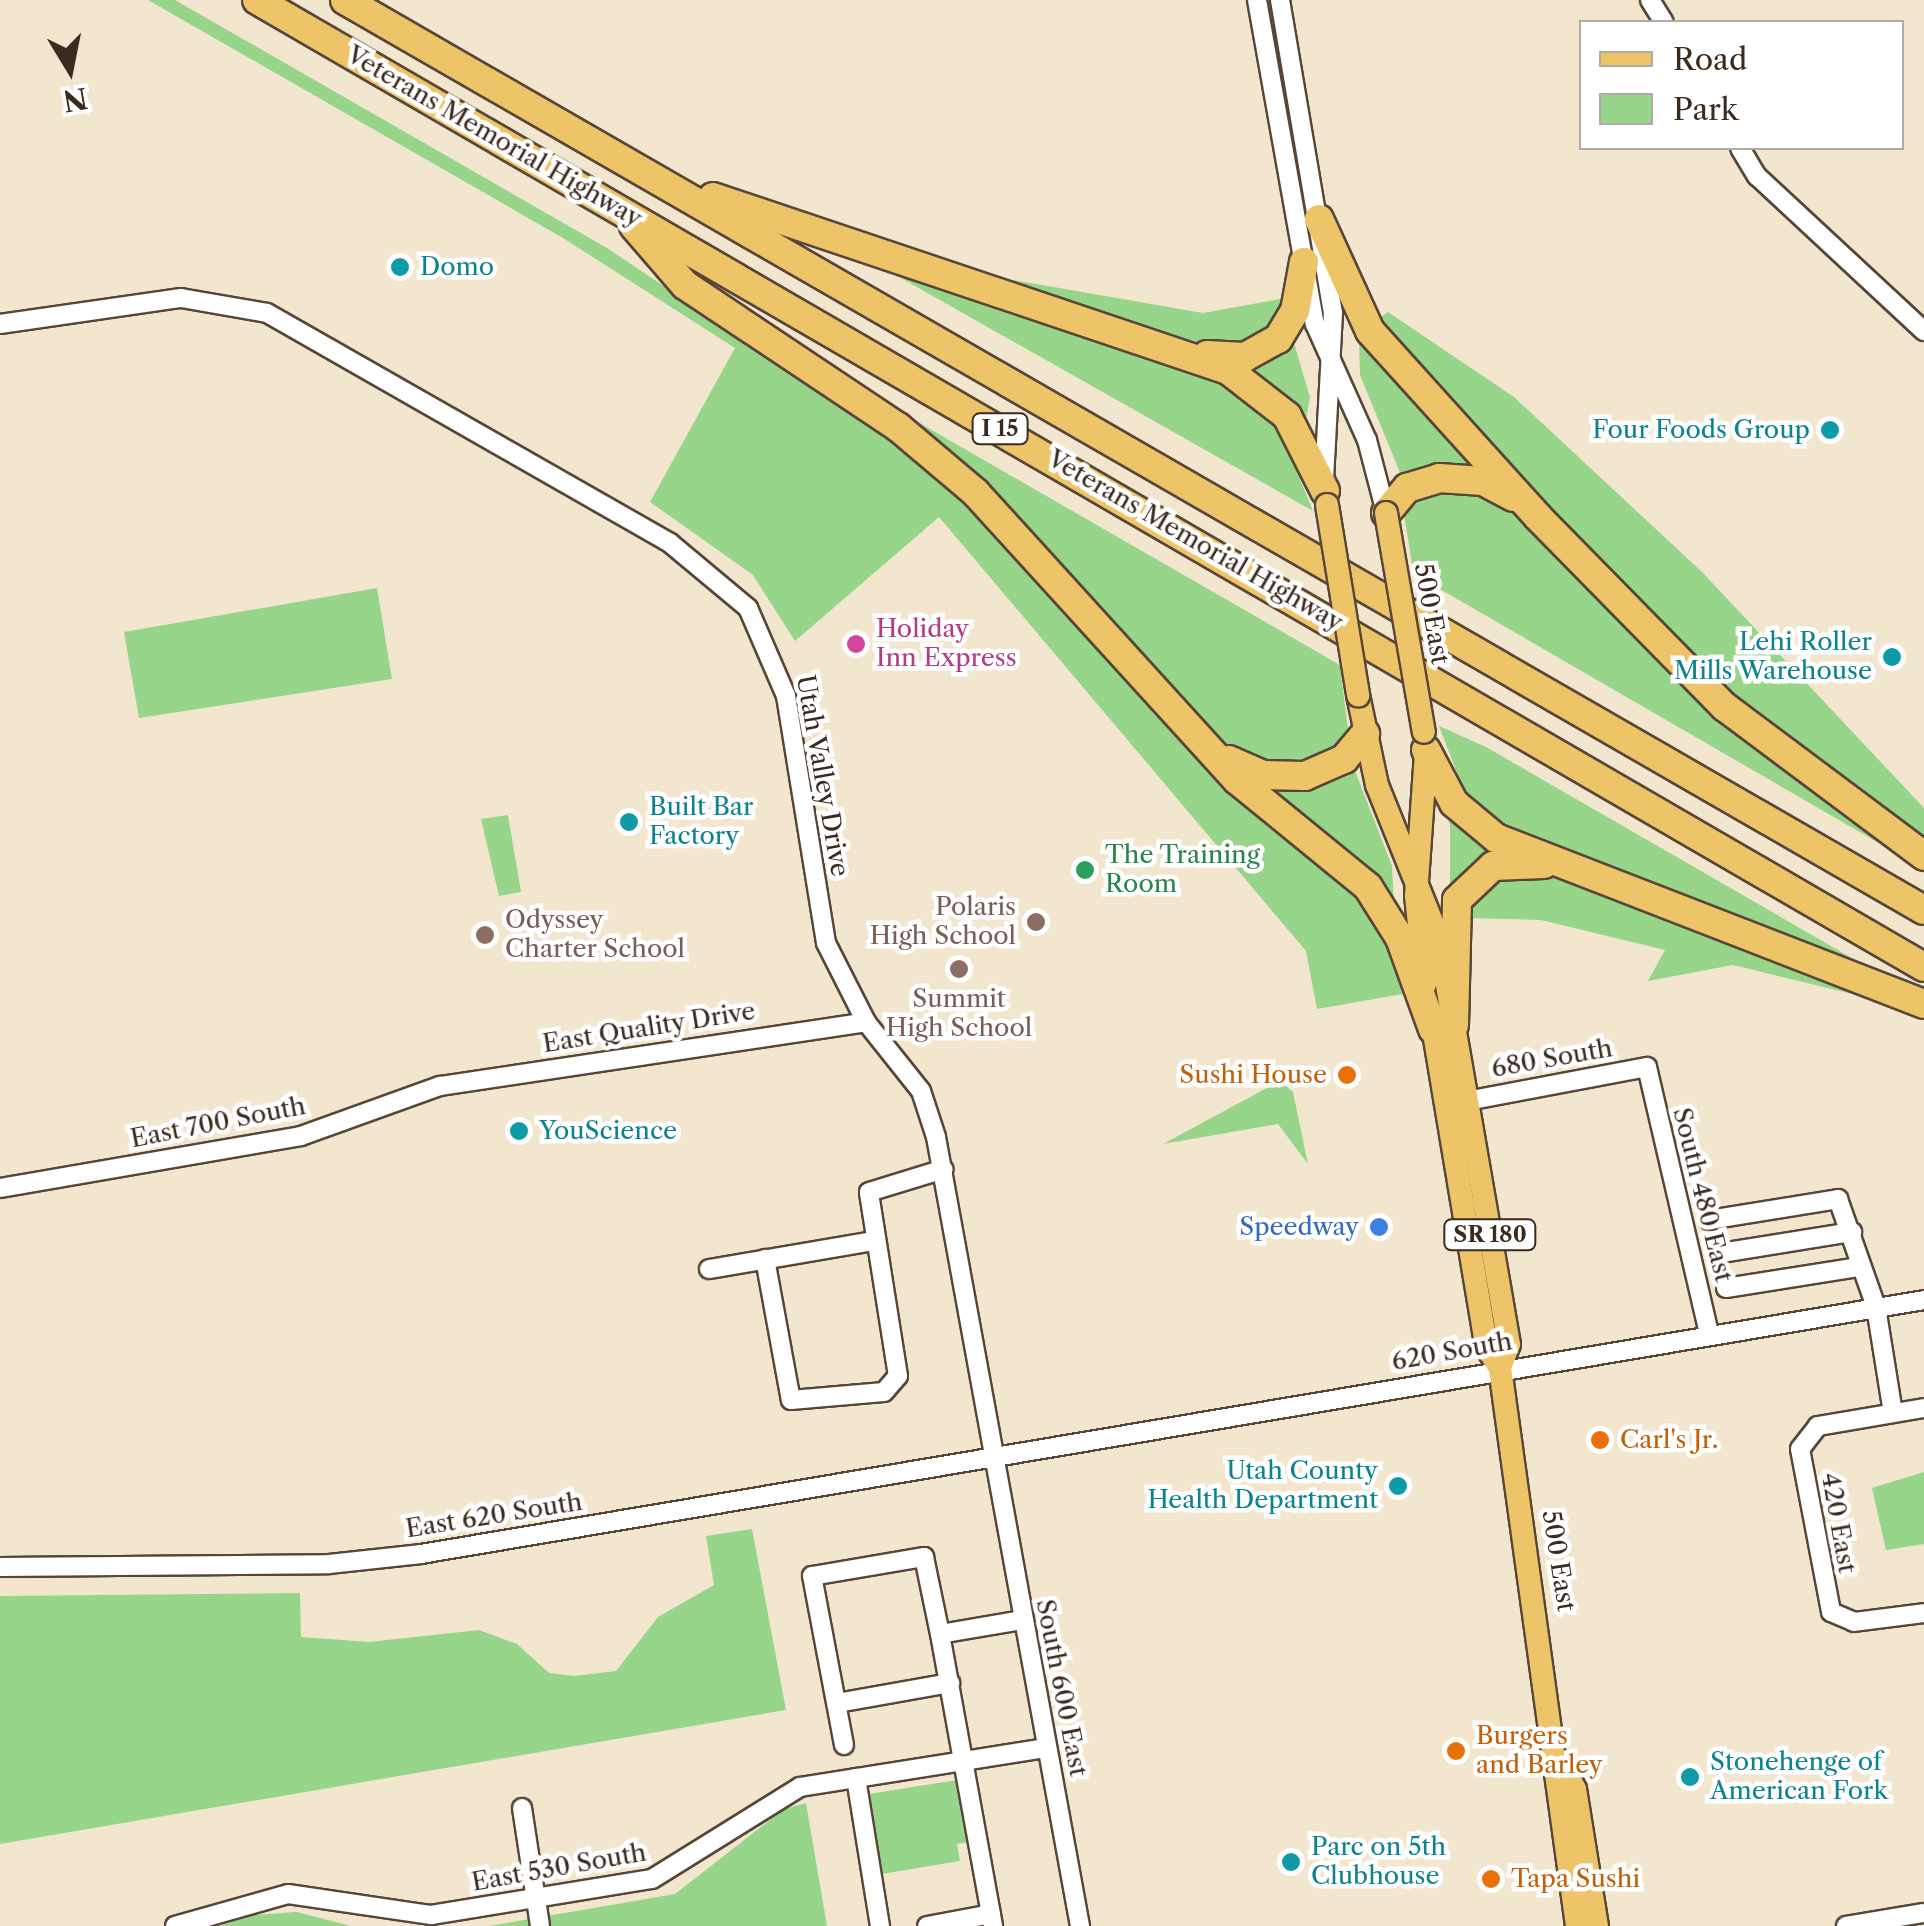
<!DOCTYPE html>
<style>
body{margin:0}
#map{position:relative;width:1924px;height:1926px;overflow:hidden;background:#f3e6ce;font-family:"Libre Caslon Text",serif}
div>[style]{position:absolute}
.green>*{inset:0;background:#97d58a}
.roads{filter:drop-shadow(2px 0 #574638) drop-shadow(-2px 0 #574638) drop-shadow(0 2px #574638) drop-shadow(0 -2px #574638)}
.minor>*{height:18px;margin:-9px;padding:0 9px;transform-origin:9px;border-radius:9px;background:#fff}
.major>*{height:22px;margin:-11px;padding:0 11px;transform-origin:11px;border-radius:11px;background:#eec469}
.highway>*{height:28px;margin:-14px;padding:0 14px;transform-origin:14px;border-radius:14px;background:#eec469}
.bridges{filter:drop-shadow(2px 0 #574638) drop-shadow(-2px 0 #574638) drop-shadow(0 2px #574638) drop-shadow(0 -2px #574638)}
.major-bridge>*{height:22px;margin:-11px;padding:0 11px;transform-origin:11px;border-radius:11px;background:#eec469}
.dots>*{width:28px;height:28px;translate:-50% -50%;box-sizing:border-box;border:5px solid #fff;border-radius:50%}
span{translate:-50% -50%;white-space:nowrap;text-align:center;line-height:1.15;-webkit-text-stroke:9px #fff;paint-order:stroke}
.shield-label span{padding:2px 8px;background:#fff;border:2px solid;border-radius:8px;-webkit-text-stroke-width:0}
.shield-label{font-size:22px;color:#3b2a1e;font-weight:700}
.street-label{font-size:25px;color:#3b2a1e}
.culture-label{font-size:25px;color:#0d838f}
.left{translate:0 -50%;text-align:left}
.right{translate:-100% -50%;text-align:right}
.hotel-label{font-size:25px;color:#b23c85}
.leisure-label{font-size:25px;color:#27864d}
.education-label{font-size:25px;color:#785e54}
.food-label{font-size:25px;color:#c56008}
.shop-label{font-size:25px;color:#366cbe}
.legend{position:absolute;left:1579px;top:20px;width:325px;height:130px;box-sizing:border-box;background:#fff;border:2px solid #b1aaa5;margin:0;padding:12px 18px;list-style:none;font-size:30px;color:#3b2a1e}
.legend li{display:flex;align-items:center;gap:20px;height:50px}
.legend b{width:50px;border:2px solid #b1aaa5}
.north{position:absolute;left:20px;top:20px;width:100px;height:100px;-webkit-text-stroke:8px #fff;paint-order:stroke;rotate:170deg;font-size:28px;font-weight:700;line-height:40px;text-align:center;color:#3b2a1e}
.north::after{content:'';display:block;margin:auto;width:35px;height:45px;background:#3b2a1e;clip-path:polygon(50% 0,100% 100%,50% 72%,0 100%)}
</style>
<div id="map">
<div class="green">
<div style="clip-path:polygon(148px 0,175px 0,607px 248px,908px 450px,1354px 889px,1380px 924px,1403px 994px,1317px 1009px,1306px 951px,939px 517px,795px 641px,753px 575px,650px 502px,735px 348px,563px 238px)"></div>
<div style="clip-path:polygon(885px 269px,1175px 358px,1269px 403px,1313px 511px)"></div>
<div style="clip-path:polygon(955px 270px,1203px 313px,1285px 298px,1278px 324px,1252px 344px,1201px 343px)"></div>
<div style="clip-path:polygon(1388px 312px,1514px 397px,1702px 572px,1924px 808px,1924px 840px,1729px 693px,1410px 363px,1377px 320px)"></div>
<div style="clip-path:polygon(1291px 333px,1310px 397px,1305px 425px,1240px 366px)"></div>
<div style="clip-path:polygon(1359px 336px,1496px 474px,1403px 480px,1360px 375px)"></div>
<div style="clip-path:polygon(838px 376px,1340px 665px,1349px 738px,1311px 768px,1238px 759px)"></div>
<div style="clip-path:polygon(1436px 485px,1504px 496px,1915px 864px,1426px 581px,1413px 570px,1404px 515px)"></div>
<div style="clip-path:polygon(377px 588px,392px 679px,139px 718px,124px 632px)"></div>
<div style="clip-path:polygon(1439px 726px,1486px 747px,1876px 972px,1509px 834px,1471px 810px)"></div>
<div style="clip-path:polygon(1352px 763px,1392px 866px,1394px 907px,1251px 780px)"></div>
<div style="clip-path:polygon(1445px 806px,1507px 850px,1450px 894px,1450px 825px)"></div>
<div style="clip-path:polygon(508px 815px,521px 892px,499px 896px,481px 819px)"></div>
<div style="clip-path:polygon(1515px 870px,1551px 875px,1877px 1000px,1733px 965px,1648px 981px,1665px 950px,1541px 920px,1465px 918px,1479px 889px)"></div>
<div style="clip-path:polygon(1280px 1081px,1293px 1092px,1308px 1164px,1278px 1124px,1163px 1144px)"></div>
<div style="clip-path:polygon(1924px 1472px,1924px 1544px,1886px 1550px,1872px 1488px)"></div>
<div style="clip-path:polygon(752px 1529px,786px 1710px,0 1844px,0 1596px,300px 1593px,301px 1637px,369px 1642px,479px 1630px,517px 1644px,549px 1673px,574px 1676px,616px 1671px,658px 1617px,714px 1585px,706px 1536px)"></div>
<div style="clip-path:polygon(957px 1780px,968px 1842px,957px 1844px,960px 1861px,882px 1874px,869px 1794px)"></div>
<div style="clip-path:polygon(806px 1803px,827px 1926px,489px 1926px,675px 1894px,784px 1809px)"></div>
<div style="clip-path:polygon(297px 1912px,351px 1926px,220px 1926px,254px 1915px)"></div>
</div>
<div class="roads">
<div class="minor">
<div style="left:1257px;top:0;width:329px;rotate:79.9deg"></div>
<div style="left:1315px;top:324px;width:127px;rotate:65.9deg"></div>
<div style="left:1367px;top:440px;width:75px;rotate:75.4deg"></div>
<div style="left:1280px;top:0;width:317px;rotate:80.4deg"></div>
<div style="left:1333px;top:313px;width:167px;rotate:93.1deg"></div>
<div style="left:1650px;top:0;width:26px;rotate:58deg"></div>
<div style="left:1740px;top:148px;width:33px;rotate:59deg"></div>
<div style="left:1757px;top:176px;width:228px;rotate:42.9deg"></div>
<div style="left:0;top:324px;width:183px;rotate:-8.2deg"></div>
<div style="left:181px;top:298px;width:87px;rotate:9.9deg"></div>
<div style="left:267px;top:313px;width:464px;rotate:29.7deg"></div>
<div style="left:670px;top:543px;width:102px;rotate:39.8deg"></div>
<div style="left:748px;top:608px;width:96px;rotate:66.6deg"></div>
<div style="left:786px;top:696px;width:250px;rotate:80.8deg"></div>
<div style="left:826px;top:943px;width:89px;rotate:63.1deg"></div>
<div style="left:866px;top:1022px;width:88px;rotate:51.4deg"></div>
<div style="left:921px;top:1091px;width:48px;rotate:71.9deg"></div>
<div style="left:936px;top:1137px;width:802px;rotate:79.66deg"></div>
<div style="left:1467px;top:1101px;width:183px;rotate:-10.7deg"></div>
<div style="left:1647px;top:1067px;width:274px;rotate:76.9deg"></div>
<div style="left:0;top:1188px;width:305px;rotate:-9.8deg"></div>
<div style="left:301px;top:1136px;width:148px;rotate:-19.8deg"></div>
<div style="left:440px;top:1086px;width:431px;rotate:-8.5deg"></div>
<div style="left:1709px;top:1220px;width:131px;rotate:-9.2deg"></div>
<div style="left:1838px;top:1199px;width:114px;rotate:70.6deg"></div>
<div style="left:1876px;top:1307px;width:107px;rotate:80.9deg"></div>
<div style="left:1721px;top:1253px;width:133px;rotate:-9.1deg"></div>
<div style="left:765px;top:1259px;width:143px;rotate:79.6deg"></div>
<div style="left:791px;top:1400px;width:93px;rotate:-4.9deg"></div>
<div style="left:884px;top:1392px;width:21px;rotate:-49deg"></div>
<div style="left:898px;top:1376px;width:186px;rotate:-99deg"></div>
<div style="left:869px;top:1192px;width:78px;rotate:-17deg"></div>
<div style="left:709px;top:1269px;width:166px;rotate:-9.7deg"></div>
<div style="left:1726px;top:1288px;width:135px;rotate:-9deg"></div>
<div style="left:1924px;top:1408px;width:108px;rotate:170.4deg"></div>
<div style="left:1818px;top:1426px;width:29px;rotate:128deg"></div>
<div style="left:1800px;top:1449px;width:166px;rotate:79.2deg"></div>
<div style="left:1831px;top:1612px;width:25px;rotate:23deg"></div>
<div style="left:1854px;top:1622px;width:71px;rotate:-7.3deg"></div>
<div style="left:0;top:1567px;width:329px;rotate:-0.5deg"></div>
<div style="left:329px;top:1564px;width:93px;rotate:-6.2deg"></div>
<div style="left:421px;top:1554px;width:1524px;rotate:-9.59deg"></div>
<div style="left:940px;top:1634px;width:297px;rotate:79.7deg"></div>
<div style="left:837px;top:1703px;width:115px;rotate:-10deg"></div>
<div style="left:844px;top:1745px;width:172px;rotate:-100.7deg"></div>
<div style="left:812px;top:1576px;width:114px;rotate:-9.6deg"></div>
<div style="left:924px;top:1557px;width:79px;rotate:78.3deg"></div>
<div style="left:940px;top:1634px;width:84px;rotate:-9.6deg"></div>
<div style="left:856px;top:1778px;width:150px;rotate:80.8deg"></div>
<div style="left:522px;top:1808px;width:119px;rotate:81.3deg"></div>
<div style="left:175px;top:1926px;width:117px;rotate:-15.8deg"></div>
<div style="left:288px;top:1894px;width:145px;rotate:8.4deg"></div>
<div style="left:431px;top:1915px;width:224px;rotate:-9.3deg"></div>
<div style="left:652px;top:1879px;width:174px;rotate:-31.9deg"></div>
<div style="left:800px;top:1787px;width:250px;rotate:-9deg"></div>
<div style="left:927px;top:1926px;width:65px;rotate:-10.6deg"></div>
<div style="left:1846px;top:1926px;width:79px;rotate:-9.5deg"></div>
</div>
<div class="major">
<div style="left:1358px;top:695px;width:92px;rotate:78.1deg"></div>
<div style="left:1377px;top:785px;width:166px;rotate:68.1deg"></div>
<div style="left:1439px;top:939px;width:411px;rotate:80.2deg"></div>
<div style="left:1509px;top:1344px;width:26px;rotate:111deg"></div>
<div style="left:1425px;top:984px;width:88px;rotate:-95.8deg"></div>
<div style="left:1416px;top:896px;width:144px;rotate:-86deg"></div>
<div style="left:1431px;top:1015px;width:338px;rotate:80.5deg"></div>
<div style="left:1487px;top:1348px;width:24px;rotate:57deg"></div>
<div style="left:1500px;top:1368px;width:563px;rotate:82.14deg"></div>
<div style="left:1561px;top:1762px;width:30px;rotate:63deg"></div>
<div style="left:1575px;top:1789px;width:139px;rotate:80.9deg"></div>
</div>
<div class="highway">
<div style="left:257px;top:0;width:1927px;rotate:30.12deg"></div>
<div style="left:345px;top:0;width:1822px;rotate:29.96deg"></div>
<div style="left:713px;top:197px;width:543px;rotate:18.57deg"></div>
<div style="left:1228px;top:370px;width:75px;rotate:37.9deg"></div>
<div style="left:1287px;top:416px;width:84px;rotate:63.1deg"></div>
<div style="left:1319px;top:219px;width:123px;rotate:65.5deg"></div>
<div style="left:1370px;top:331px;width:251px;rotate:47.9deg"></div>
<div style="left:1538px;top:517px;width:267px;rotate:45.5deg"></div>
<div style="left:1725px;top:707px;width:249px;rotate:36.8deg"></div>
<div style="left:634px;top:226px;width:78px;rotate:49.2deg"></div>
<div style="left:685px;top:285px;width:256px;rotate:33.7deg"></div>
<div style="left:898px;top:427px;width:101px;rotate:40.2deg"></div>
<div style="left:975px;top:492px;width:389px;rotate:47.7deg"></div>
<div style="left:1237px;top:780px;width:169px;rotate:39.2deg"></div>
<div style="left:1368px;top:887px;width:60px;rotate:57.9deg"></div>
<div style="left:1400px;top:938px;width:97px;rotate:70.1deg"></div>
<div style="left:1207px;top:355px;width:38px;rotate:3deg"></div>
<div style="left:1245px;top:357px;width:38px;rotate:-29deg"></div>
<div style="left:1278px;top:339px;width:33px;rotate:-59deg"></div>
<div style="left:1295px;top:311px;width:50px;rotate:-79.6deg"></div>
<div style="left:1386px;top:513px;width:33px;rotate:-50deg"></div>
<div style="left:1407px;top:488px;width:34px;rotate:-17deg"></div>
<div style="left:1439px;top:478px;width:44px;rotate:3.9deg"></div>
<div style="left:1483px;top:481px;width:34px;rotate:28deg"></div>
<div style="left:1426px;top:750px;width:60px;rotate:62.2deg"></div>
<div style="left:1454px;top:803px;width:55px;rotate:39.8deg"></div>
<div style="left:1496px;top:838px;width:459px;rotate:21.2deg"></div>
<div style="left:1229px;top:760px;width:36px;rotate:24deg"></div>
<div style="left:1262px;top:775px;width:43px;rotate:1.3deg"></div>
<div style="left:1305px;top:776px;width:43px;rotate:-23.6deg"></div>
<div style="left:1344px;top:759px;width:33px;rotate:-50deg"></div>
<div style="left:1454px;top:1025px;width:125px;rotate:-88.6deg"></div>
<div style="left:1457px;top:900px;width:50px;rotate:-43.4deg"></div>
<div style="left:1493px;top:866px;width:51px;rotate:-2.2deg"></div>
</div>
</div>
<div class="bridges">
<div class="major-bridge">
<div style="left:1327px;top:505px;width:193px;rotate:80.7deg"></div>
<div style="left:1386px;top:513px;width:222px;rotate:80.2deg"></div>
</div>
</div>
<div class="dots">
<div style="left:400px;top:267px;background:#0f9aa8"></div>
<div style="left:1830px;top:430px;background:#0f9aa8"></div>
<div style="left:856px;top:644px;background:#d1479c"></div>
<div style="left:1892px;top:657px;background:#0f9aa8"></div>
<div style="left:629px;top:822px;background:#0f9aa8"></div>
<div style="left:1085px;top:870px;background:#2e9e5b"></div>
<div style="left:1036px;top:922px;background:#8d6e63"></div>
<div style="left:485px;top:935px;background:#8d6e63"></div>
<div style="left:959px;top:969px;background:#8d6e63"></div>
<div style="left:1347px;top:1075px;background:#e8710a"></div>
<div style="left:519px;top:1131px;background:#0f9aa8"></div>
<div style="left:1379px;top:1227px;background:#3f7fe0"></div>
<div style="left:1600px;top:1440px;background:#e8710a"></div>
<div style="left:1398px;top:1486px;background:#0f9aa8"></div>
<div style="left:1456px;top:1751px;background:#e8710a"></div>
<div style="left:1690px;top:1777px;background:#0f9aa8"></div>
<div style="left:1291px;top:1862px;background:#0f9aa8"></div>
<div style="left:1491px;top:1879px;background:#e8710a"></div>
</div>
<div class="shield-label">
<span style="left:1000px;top:429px">I 15</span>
<span style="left:1490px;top:1235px">SR 180</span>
</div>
<div class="street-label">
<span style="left:494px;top:137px;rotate:30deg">Veterans Memorial Highway</span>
<span style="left:1195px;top:541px;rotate:30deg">Veterans Memorial Highway</span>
<span style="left:1431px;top:614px;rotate:80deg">500 East</span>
<span style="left:822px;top:776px;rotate:80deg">Utah Valley Drive</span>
<span style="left:649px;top:1028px;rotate:-9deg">East Quality Drive</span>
<span style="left:1552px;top:1059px;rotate:-10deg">680 South</span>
<span style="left:218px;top:1123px;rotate:-11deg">East 700 South</span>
<span style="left:1702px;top:1195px;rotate:76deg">South 480 East</span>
<span style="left:1452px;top:1352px;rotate:-10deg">620 South</span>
<span style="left:494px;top:1516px;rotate:-9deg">East 620 South</span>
<span style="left:1838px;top:1523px;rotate:80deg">420 East</span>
<span style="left:1558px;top:1561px;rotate:81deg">500 East</span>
<span style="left:1061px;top:1688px;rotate:79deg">South 600 East</span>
<span style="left:559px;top:1868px;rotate:-10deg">East 530 South</span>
</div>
<div class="culture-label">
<span class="left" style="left:420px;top:267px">Domo</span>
<span class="right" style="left:1810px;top:430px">Four Foods Group</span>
<span class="right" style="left:1872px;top:657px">Lehi Roller<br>Mills Warehouse</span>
<span class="left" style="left:649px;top:822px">Built Bar<br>Factory</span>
<span class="left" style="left:539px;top:1131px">YouScience</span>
<span class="right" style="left:1378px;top:1486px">Utah County<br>Health Department</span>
<span class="left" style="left:1710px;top:1777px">Stonehenge of<br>American Fork</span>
<span class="left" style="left:1311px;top:1862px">Parc on 5th<br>Clubhouse</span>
</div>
<div class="hotel-label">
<span class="left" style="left:876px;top:644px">Holiday<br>Inn Express</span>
</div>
<div class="leisure-label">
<span class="left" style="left:1105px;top:870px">The Training<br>Room</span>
</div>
<div class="education-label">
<span class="right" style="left:1016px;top:922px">Polaris<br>High School</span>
<span class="left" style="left:505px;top:935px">Odyssey<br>Charter School</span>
<span style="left:959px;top:1014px">Summit<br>High School</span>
</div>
<div class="food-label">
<span class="right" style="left:1327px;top:1075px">Sushi House</span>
<span class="left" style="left:1620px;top:1440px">Carl's Jr.</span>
<span class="left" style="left:1476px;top:1751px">Burgers<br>and Barley</span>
<span class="left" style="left:1511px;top:1879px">Tapa Sushi</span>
</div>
<div class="shop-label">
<span class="right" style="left:1359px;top:1227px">Speedway</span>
</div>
<ul class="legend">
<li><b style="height:12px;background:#eec469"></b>Road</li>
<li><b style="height:28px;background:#97d58a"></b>Park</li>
</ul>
<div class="north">N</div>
</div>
